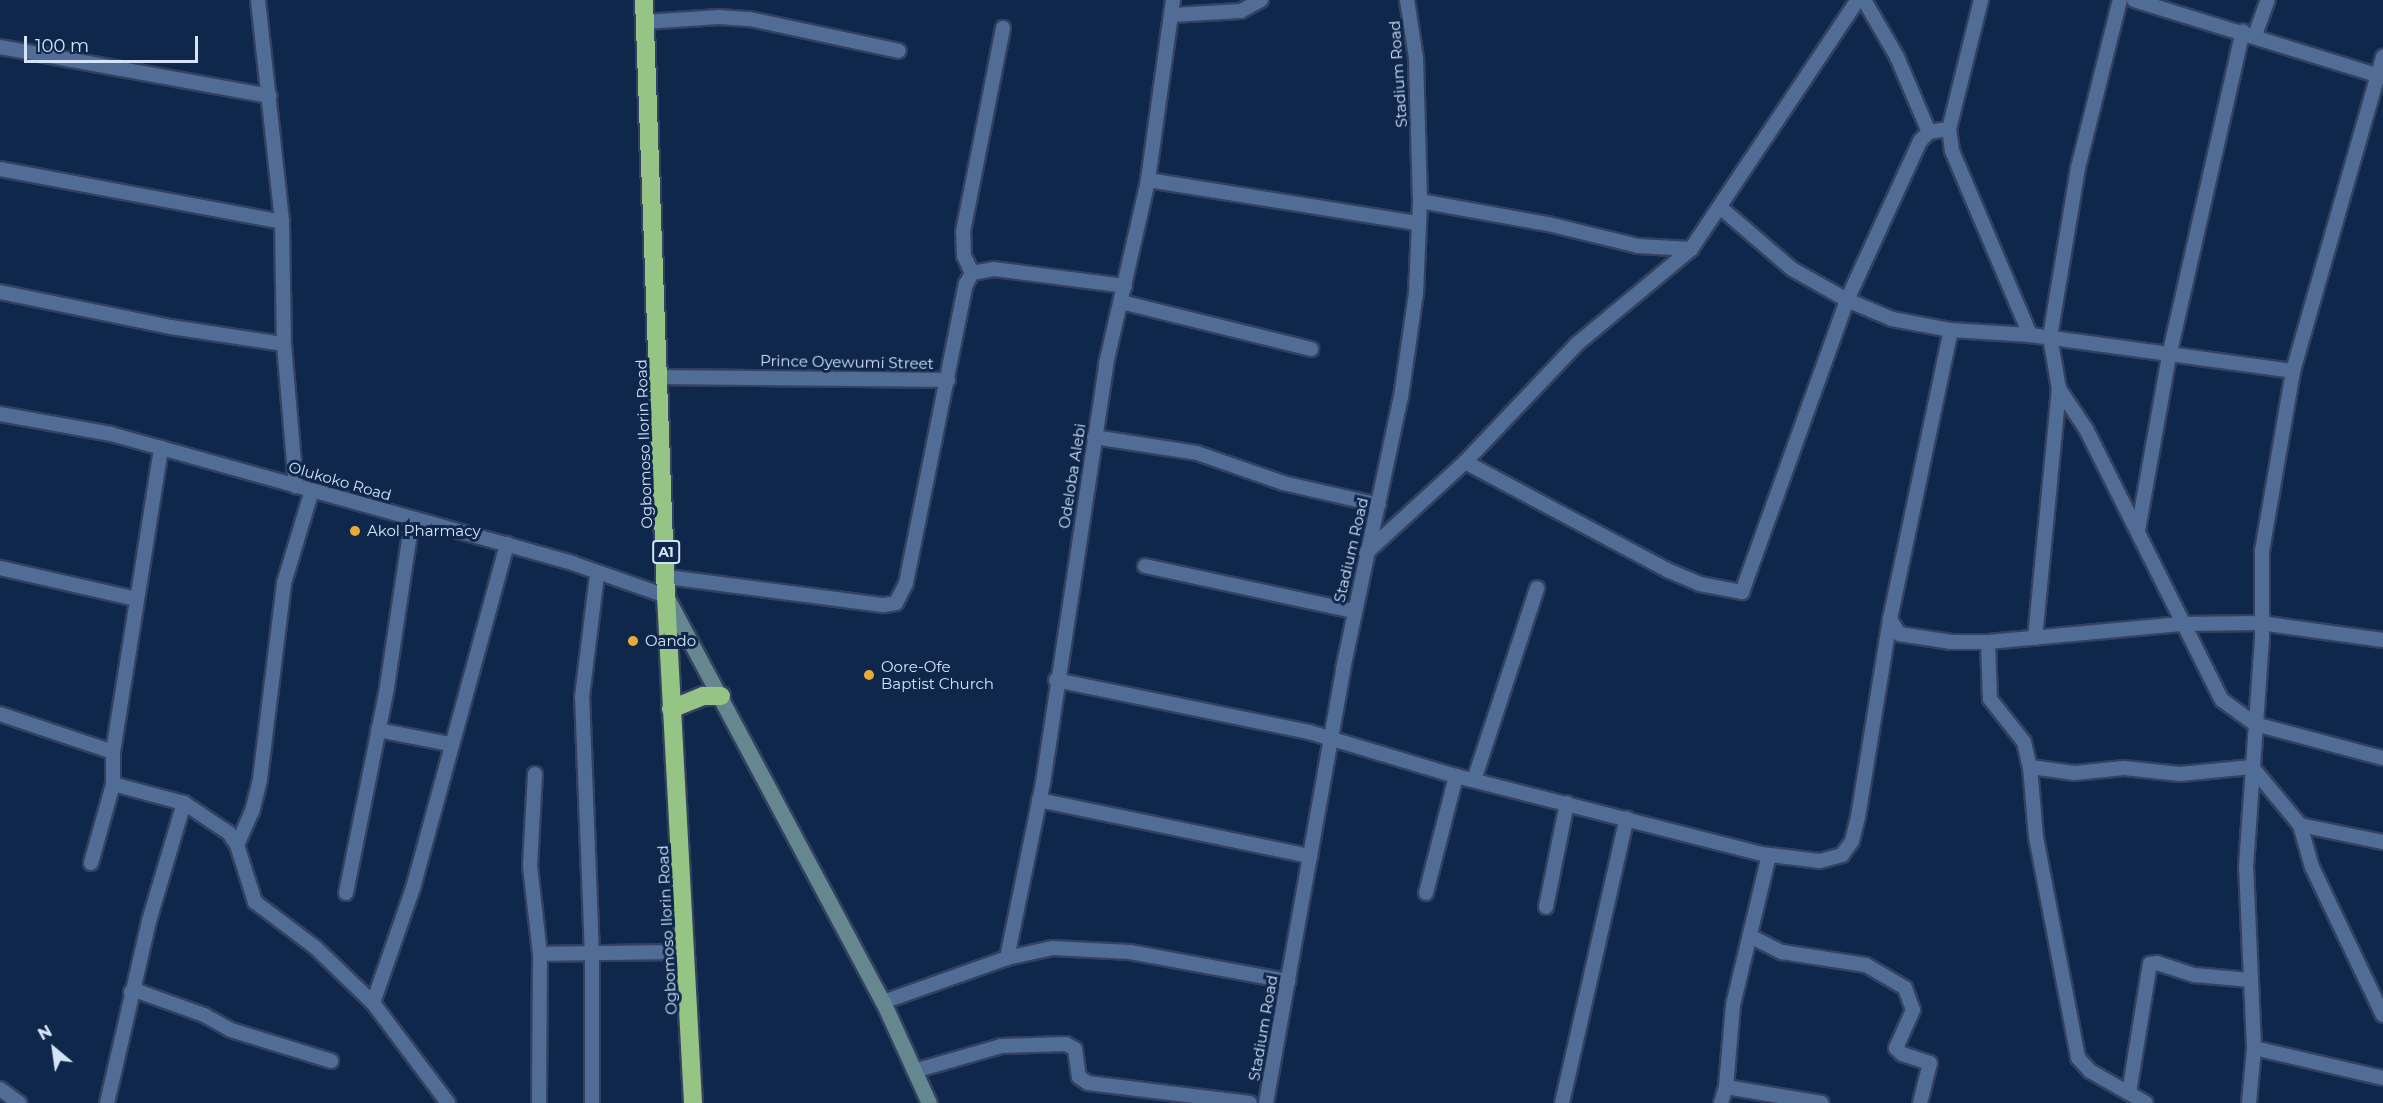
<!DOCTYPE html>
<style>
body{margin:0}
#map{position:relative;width:2383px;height:1103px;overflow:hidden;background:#0e274a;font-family:Montserrat,sans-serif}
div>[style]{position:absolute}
.roads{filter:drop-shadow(2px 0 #334160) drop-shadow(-2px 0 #334160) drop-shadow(0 2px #334160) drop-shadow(0 -2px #334160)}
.street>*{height:14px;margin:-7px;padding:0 7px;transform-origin:7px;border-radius:7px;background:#516d95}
.secondary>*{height:15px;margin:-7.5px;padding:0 7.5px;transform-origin:7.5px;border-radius:7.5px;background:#658790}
.highway>*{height:18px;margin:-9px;padding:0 9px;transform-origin:9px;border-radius:9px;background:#95c485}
.dots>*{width:16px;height:16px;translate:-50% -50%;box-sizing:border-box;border:3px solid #0e274a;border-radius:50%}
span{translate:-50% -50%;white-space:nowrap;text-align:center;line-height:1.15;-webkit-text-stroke:6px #0e274a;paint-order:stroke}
.shield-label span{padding:2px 4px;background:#0e274a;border:2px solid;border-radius:4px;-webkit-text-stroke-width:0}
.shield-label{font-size:14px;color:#d3e3fa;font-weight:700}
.street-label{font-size:15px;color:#d3e3fa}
.poi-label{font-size:15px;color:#d3e3fa}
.left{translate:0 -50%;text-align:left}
.north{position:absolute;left:24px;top:1019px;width:60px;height:60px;-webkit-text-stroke:4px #0e274a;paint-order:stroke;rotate:331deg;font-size:16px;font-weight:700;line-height:24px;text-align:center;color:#d3e3fa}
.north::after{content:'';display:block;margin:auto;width:21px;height:27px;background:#d3e3fa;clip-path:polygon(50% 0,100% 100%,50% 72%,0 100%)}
.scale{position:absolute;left:24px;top:36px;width:174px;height:27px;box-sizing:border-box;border:3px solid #d3e3fa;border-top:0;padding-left:8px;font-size:18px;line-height:21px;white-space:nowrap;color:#d3e3fa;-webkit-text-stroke:4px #0e274a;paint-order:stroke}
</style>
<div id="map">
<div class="roads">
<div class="street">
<div style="left:258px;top:0;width:223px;rotate:83.8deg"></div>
<div style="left:282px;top:222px;width:122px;rotate:89.1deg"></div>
<div style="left:284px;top:344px;width:143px;rotate:85.2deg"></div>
<div style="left:1864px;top:0;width:66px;rotate:59.9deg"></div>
<div style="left:1897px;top:57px;width:82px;rotate:66.9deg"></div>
<div style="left:1981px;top:0;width:133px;rotate:103.9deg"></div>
<div style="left:1949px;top:129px;width:22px;rotate:82deg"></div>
<div style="left:1952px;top:151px;width:200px;rotate:67deg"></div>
<div style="left:2134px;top:0;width:261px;rotate:17.2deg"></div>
<div style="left:1172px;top:15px;width:69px;rotate:-3.3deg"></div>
<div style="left:1241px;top:11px;width:23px;rotate:-29deg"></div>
<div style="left:645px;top:22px;width:74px;rotate:-3.9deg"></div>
<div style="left:719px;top:17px;width:31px;rotate:4deg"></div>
<div style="left:750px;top:19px;width:152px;rotate:12.1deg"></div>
<div style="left:2255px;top:35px;width:37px;rotate:-70deg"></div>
<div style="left:0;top:47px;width:274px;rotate:10.3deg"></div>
<div style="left:0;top:169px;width:287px;rotate:10.6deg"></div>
<div style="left:1148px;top:180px;width:272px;rotate:9.1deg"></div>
<div style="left:1420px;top:201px;width:130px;rotate:10.2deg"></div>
<div style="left:1548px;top:224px;width:93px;rotate:13.7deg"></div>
<div style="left:1638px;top:246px;width:53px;rotate:3.2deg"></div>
<div style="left:1721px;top:208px;width:94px;rotate:40.7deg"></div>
<div style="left:1792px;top:269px;width:63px;rotate:29.4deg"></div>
<div style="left:1847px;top:300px;width:49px;rotate:22.9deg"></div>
<div style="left:1892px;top:319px;width:60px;rotate:10.6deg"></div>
<div style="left:1951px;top:330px;width:79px;rotate:3.6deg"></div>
<div style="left:2030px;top:335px;width:265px;rotate:7.8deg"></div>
<div style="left:972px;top:273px;width:19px;rotate:-115deg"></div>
<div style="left:964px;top:256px;width:24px;rotate:-92deg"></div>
<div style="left:963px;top:232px;width:208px;rotate:-78.9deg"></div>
<div style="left:0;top:292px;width:175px;rotate:11.6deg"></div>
<div style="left:171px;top:327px;width:114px;rotate:8.6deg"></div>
<div style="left:1121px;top:302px;width:196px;rotate:13.9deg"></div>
<div style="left:660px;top:377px;width:288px;rotate:0.6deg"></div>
<div style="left:2059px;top:389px;width:48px;rotate:56deg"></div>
<div style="left:2086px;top:429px;width:303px;rotate:63.4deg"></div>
<div style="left:2222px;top:700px;width:41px;rotate:36deg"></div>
<div style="left:2255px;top:724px;width:132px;rotate:14.9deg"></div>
<div style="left:0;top:414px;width:113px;rotate:10.2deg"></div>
<div style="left:111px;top:434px;width:479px;rotate:15.6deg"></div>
<div style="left:572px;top:563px;width:100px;rotate:19.3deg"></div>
<div style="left:1094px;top:437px;width:104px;rotate:8.8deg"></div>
<div style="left:1197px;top:453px;width:91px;rotate:19.2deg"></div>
<div style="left:1283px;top:483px;width:98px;rotate:12.9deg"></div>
<div style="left:1465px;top:462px;width:229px;rotate:28.1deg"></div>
<div style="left:1667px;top:570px;width:36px;rotate:23deg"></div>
<div style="left:1700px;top:584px;width:43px;rotate:10.8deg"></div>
<div style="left:1742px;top:592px;width:310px;rotate:-70.2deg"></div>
<div style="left:1847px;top:300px;width:175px;rotate:-65.3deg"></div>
<div style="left:1920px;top:141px;width:13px;rotate:-45deg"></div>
<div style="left:1929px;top:132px;width:20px;rotate:-9deg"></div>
<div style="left:2138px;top:530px;width:177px;rotate:-79.9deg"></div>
<div style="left:2169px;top:356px;width:333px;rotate:-77.2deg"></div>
<div style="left:1366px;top:553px;width:134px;rotate:-42.6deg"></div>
<div style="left:1465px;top:462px;width:163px;rotate:-46.5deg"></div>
<div style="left:1577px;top:344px;width:148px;rotate:-39.8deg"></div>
<div style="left:1691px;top:249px;width:300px;rotate:-56.2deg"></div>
<div style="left:1145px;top:566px;width:214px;rotate:12.2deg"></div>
<div style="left:0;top:568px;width:140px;rotate:12.8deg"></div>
<div style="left:667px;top:577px;width:219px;rotate:7.4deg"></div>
<div style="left:884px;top:605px;width:12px;rotate:-9deg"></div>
<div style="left:896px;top:603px;width:22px;rotate:-63deg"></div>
<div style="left:906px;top:583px;width:305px;rotate:-78.7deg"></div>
<div style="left:966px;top:284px;width:13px;rotate:-61deg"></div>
<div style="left:972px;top:273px;width:22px;rotate:-10deg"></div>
<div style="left:994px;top:269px;width:132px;rotate:7.4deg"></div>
<div style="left:1890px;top:619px;width:17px;rotate:59deg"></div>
<div style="left:1899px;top:634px;width:53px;rotate:8.7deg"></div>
<div style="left:1951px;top:642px;width:37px"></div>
<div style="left:1988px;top:642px;width:194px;rotate:-5.3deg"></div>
<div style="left:2181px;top:624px;width:79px;rotate:-0.7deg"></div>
<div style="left:2260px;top:623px;width:124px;rotate:7.9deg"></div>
<div style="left:2035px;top:638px;width:250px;rotate:-84.5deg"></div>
<div style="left:2059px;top:389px;width:53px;rotate:-99.8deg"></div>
<div style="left:2050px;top:337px;width:171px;rotate:-80.6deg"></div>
<div style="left:2078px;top:168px;width:173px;rotate:-76deg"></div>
<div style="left:1988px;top:642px;width:57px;rotate:88deg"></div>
<div style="left:1990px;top:699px;width:55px;rotate:51.7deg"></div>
<div style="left:2024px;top:742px;width:26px;rotate:77deg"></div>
<div style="left:2030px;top:767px;width:70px;rotate:85.1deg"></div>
<div style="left:2036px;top:837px;width:225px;rotate:79.2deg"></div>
<div style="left:2078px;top:1058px;width:18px;rotate:47deg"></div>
<div style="left:2090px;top:1071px;width:64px;rotate:29.7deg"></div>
<div style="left:1056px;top:680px;width:258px;rotate:11.6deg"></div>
<div style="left:1309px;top:732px;width:153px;rotate:16.7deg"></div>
<div style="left:1456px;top:776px;width:316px;rotate:14.3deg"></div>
<div style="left:1762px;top:854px;width:58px;rotate:6.9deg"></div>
<div style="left:1820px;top:861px;width:23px;rotate:-15deg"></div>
<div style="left:1842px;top:855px;width:17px;rotate:-54deg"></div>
<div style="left:1852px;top:841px;width:25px;rotate:-76deg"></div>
<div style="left:1858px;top:817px;width:201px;rotate:-80.8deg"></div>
<div style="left:1890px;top:619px;width:295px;rotate:-78.1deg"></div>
<div style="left:0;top:714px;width:119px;rotate:18.6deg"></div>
<div style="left:378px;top:730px;width:73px;rotate:11deg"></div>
<div style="left:2030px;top:767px;width:45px;rotate:7.6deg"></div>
<div style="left:2075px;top:773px;width:49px;rotate:-5.8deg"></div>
<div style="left:2124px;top:768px;width:56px;rotate:6.1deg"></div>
<div style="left:2180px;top:774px;width:72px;rotate:-5.6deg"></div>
<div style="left:2252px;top:767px;width:75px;rotate:50.4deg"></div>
<div style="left:2300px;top:825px;width:44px;rotate:74.1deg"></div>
<div style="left:2312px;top:867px;width:164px;rotate:64.4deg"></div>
<div style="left:535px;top:774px;width:92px;rotate:93.1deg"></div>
<div style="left:530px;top:866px;width:89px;rotate:83.5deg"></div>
<div style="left:540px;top:954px;width:149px;rotate:90.4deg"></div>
<div style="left:1474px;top:780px;width:202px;rotate:-71.8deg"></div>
<div style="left:113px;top:784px;width:73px;rotate:15deg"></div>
<div style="left:184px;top:803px;width:54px;rotate:33.7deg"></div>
<div style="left:229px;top:833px;width:14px;rotate:56deg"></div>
<div style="left:237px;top:845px;width:60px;rotate:72.5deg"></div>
<div style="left:255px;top:902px;width:76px;rotate:37deg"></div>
<div style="left:316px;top:948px;width:79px;rotate:44deg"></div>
<div style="left:373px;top:1003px;width:125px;rotate:53.1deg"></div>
<div style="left:1039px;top:800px;width:277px;rotate:11.7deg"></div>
<div style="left:2300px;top:825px;width:85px;rotate:11.6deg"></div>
<div style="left:237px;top:845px;width:36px;rotate:-66deg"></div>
<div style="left:252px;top:812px;width:34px;rotate:-76deg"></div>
<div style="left:260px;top:779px;width:197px;rotate:-83deg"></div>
<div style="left:284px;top:583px;width:97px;rotate:-73.2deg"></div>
<div style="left:91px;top:863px;width:82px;rotate:-74.4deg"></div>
<div style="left:113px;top:784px;width:32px;rotate:-90deg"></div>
<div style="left:113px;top:752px;width:308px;rotate:-81deg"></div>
<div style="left:346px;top:893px;width:210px;rotate:-78.7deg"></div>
<div style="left:387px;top:687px;width:169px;rotate:-81.5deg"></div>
<div style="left:1426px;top:893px;width:121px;rotate:-75.6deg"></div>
<div style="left:1546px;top:907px;width:106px;rotate:-78.6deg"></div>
<div style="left:1752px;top:937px;width:34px;rotate:27deg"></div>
<div style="left:1782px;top:952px;width:85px;rotate:8.8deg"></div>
<div style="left:1866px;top:965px;width:45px;rotate:30.5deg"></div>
<div style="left:1905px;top:988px;width:23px;rotate:70deg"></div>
<div style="left:1913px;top:1010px;width:42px;rotate:114.1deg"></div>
<div style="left:1896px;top:1048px;width:8px;rotate:45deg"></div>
<div style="left:1902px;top:1054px;width:29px;rotate:18deg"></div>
<div style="left:1930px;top:1063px;width:41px;rotate:104deg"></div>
<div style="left:540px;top:954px;width:147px;rotate:-0.8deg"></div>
<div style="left:1007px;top:958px;width:179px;rotate:-78.4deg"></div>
<div style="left:1043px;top:783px;width:424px;rotate:-81.4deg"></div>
<div style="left:1106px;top:364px;width:189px;rotate:-77.1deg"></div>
<div style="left:1148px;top:180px;width:182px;rotate:-82.1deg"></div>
<div style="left:131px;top:992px;width:9px"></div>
<div style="left:140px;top:992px;width:68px;rotate:19.8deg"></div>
<div style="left:204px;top:1015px;width:31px;rotate:29deg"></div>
<div style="left:231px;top:1030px;width:105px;rotate:17.2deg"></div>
<div style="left:883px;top:1002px;width:132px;rotate:-19.5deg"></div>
<div style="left:1007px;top:958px;width:46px;rotate:-12.5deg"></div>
<div style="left:1052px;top:948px;width:78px;rotate:2.9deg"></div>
<div style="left:1130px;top:952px;width:161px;rotate:10.4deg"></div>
<div style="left:373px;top:1003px;width:122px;rotate:-70.8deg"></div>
<div style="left:413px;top:888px;width:357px;rotate:-74.7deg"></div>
<div style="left:2254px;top:1048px;width:132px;rotate:13.1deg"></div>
<div style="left:914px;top:1071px;width:91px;rotate:-16deg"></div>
<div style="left:1001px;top:1046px;width:65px;rotate:-1.8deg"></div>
<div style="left:1066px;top:1044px;width:10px;rotate:29deg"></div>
<div style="left:1075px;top:1049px;width:28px;rotate:82deg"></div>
<div style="left:1079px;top:1077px;width:11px;rotate:34deg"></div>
<div style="left:1088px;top:1083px;width:163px;rotate:7deg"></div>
<div style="left:1726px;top:1087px;width:97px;rotate:9.5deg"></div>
<div style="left:0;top:1089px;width:24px;rotate:36deg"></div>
<div style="left:2129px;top:1093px;width:131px;rotate:-80.8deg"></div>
<div style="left:2150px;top:964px;width:7px;rotate:-8deg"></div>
<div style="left:2157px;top:963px;width:40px;rotate:18deg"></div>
<div style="left:2195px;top:975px;width:55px;rotate:5.2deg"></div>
<div style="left:107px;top:1103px;width:187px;rotate:-77deg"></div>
<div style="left:149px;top:921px;width:123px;rotate:-73.5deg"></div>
<div style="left:592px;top:1103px;width:148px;rotate:-90deg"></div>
<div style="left:592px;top:955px;width:258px;rotate:-92.2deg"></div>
<div style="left:582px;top:697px;width:124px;rotate:-83deg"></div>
<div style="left:1266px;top:1103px;width:441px;rotate:-79.9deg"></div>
<div style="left:1343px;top:669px;width:278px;rotate:-78deg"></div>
<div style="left:1401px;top:397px;width:105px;rotate:-81.8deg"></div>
<div style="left:1416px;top:293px;width:92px;rotate:-87.5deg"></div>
<div style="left:1420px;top:201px;width:143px;rotate:-91.6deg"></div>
<div style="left:1416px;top:58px;width:59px;rotate:-98.8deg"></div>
<div style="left:1562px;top:1103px;width:292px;rotate:-77.2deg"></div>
<div style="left:1721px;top:1103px;width:17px;rotate:-73deg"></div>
<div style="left:1726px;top:1087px;width:82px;rotate:-85.1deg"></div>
<div style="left:1733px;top:1005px;width:154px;rotate:-76.5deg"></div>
<div style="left:2249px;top:1103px;width:55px;rotate:-84.8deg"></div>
<div style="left:2254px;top:1048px;width:181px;rotate:-92.5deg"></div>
<div style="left:2246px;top:867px;width:229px;rotate:-86deg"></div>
<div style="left:2262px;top:639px;width:88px;rotate:-90deg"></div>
<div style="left:2262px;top:551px;width:183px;rotate:-80.2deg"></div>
<div style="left:2293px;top:371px;width:327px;rotate:-74deg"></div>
</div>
<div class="secondary">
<div style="left:667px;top:598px;width:458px;rotate:61.9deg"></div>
<div style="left:883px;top:1002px;width:111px;rotate:65.5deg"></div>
</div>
<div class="highway">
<div style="left:644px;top:0;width:596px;rotate:87.89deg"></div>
<div style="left:666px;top:596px;width:508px;rotate:86.95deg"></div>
<div style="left:671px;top:709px;width:35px;rotate:-22deg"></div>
<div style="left:703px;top:696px;width:18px"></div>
</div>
</div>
<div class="dots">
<div style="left:355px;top:531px;background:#eaaa38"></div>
<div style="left:633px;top:641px;background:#eaaa38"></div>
<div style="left:869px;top:675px;background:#eaaa38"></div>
</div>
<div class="shield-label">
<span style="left:666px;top:552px">A1</span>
</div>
<div class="street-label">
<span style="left:1398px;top:74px;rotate:-94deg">Stadium Road</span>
<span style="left:847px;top:362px;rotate:1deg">Prince Oyewumi Street</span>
<span style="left:644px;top:444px;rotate:-92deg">Ogbomoso Ilorin Road</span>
<span style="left:1072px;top:476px;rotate:-81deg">Odeloba Alebi</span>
<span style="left:340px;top:481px;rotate:16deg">Olukoko Road</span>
<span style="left:1351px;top:550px;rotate:-77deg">Stadium Road</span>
<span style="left:667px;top:930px;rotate:-93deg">Ogbomoso Ilorin Road</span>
<span style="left:1263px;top:1028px;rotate:-80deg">Stadium Road</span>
</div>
<div class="poi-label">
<span class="left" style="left:367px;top:531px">Akol Pharmacy</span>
<span class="left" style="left:645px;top:641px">Oando</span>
<span class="left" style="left:881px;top:675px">Oore-Ofe<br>Baptist Church</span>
</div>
<div class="north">N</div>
<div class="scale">100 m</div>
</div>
